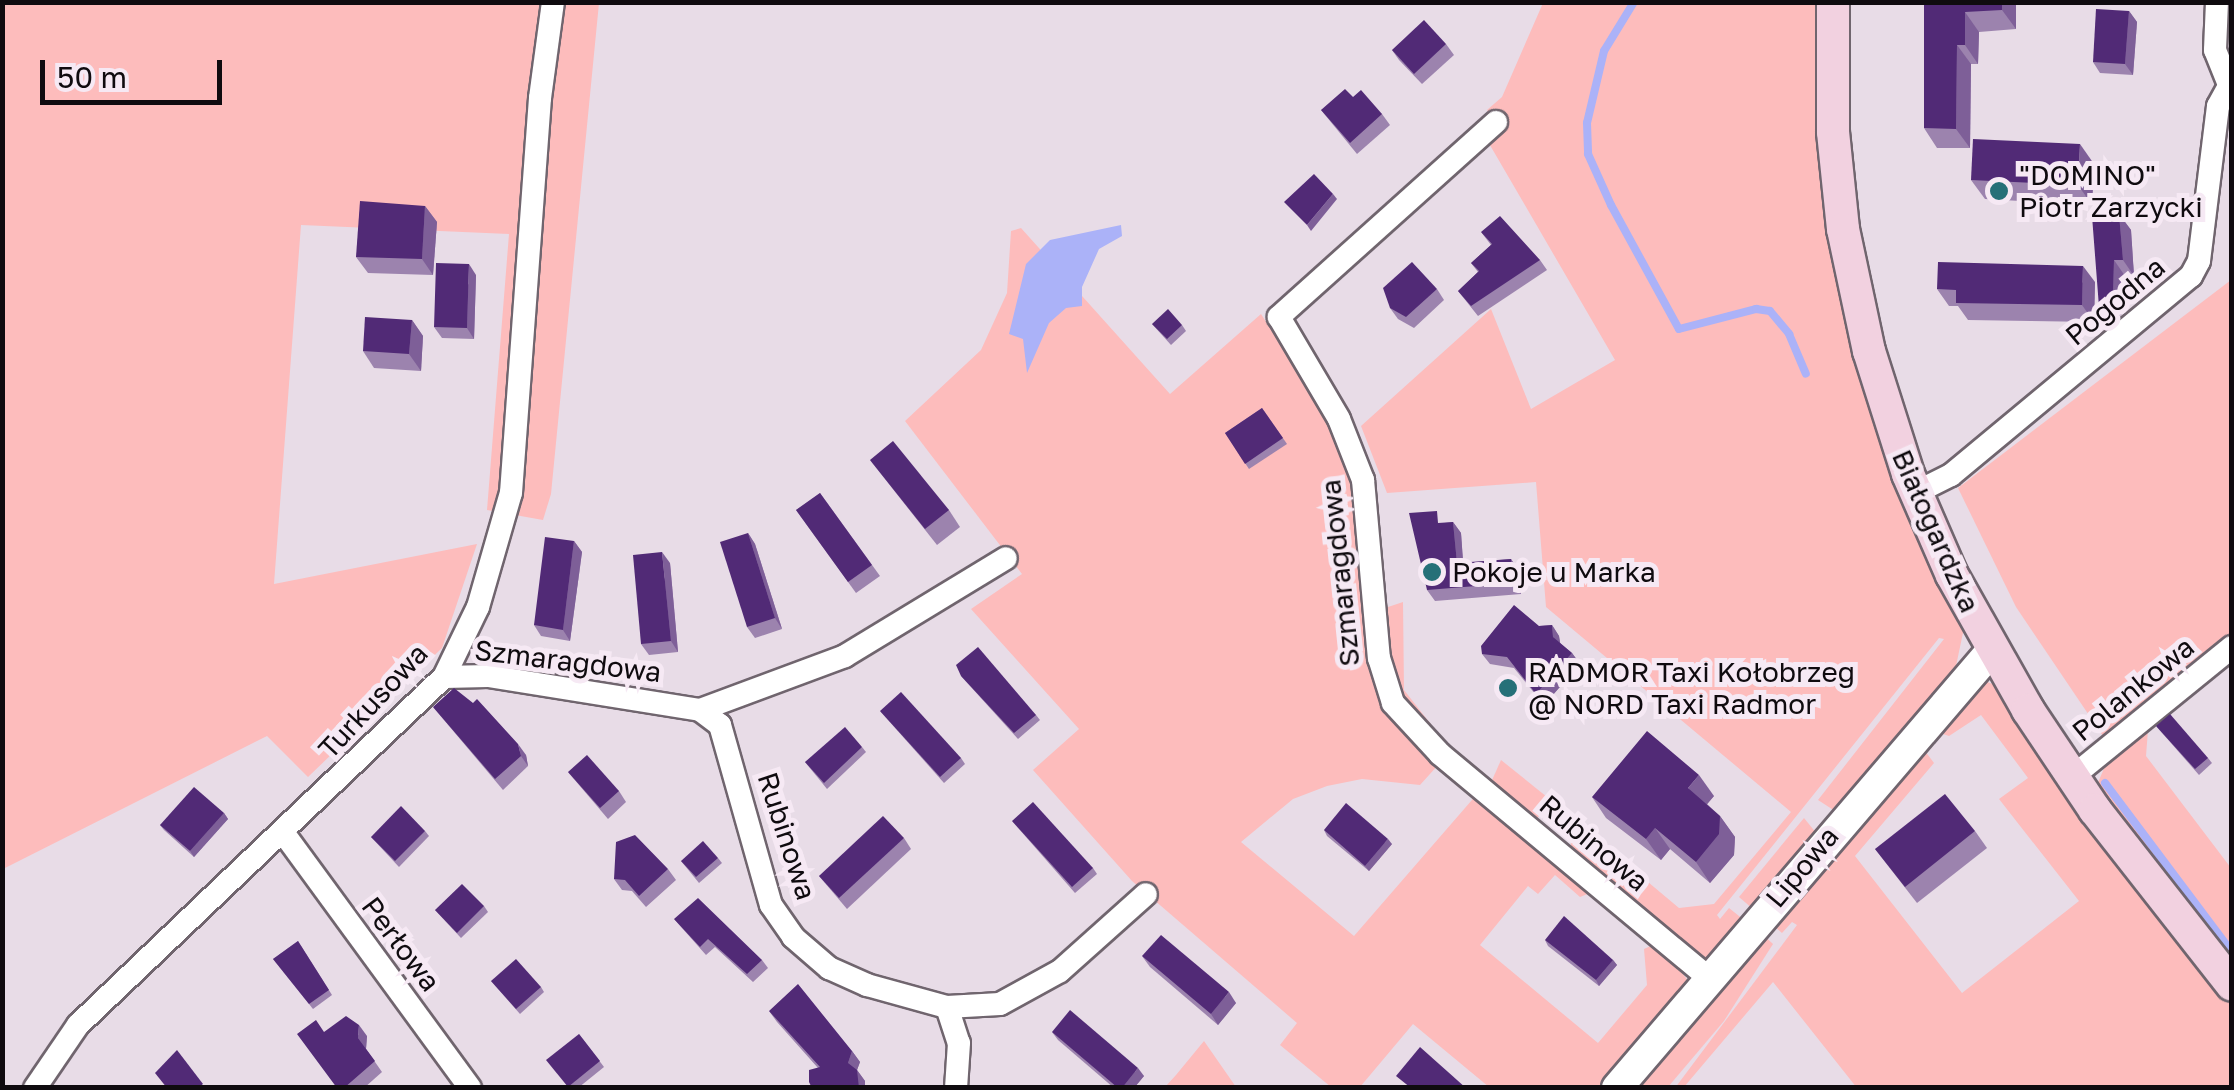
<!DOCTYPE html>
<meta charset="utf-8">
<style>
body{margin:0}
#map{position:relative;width:2234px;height:1090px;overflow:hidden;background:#e8dce7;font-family:"Golos Text",sans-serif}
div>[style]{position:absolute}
.green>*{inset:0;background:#fdbcbc}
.water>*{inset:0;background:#abb2f8}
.stream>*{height:8px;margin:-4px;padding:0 4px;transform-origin:4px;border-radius:4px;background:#abb2f8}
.roads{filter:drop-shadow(2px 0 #70656e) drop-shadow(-2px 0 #70656e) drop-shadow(0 2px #70656e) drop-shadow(0 -2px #70656e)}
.minor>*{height:22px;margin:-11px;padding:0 11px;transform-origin:11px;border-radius:11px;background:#fff}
.tertiary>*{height:30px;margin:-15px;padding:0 15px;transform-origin:15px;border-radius:15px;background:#fff}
.secondary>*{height:32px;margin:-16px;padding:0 16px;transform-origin:16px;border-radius:16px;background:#f2d1e0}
.wall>*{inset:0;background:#9c83ae}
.shaded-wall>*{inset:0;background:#7e5f98}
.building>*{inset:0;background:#512a76}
.dots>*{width:28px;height:28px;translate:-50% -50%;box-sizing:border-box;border:5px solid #f6e9f4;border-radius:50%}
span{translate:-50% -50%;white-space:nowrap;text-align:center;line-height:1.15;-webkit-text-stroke:10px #f6e9f4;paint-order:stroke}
.poi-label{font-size:28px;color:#0f0b0f}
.left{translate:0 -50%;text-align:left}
.street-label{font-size:28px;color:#0f0b0f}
.frame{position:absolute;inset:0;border:5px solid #0f0b0f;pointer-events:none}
.scale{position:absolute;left:40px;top:60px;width:182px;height:45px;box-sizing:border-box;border:5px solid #0f0b0f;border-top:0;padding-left:12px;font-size:30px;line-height:35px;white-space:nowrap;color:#0f0b0f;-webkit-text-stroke:8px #f6e9f4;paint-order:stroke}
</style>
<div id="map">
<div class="green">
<div style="clip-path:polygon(3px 3px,599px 3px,551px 494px,543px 520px,487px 510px,509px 234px,301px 225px,274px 584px,477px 544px,442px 648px,308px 777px,267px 736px,3px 869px)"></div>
<div style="clip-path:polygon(1543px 3px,1823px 3px,1822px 150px,1964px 628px,1956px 666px,1835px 811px,1818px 800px,1944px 639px,1939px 638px,1717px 915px,1720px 919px,1729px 908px,1744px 920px,1712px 958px,1701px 957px,1572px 855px,1568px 815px,1679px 908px,1714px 904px,1791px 812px,1546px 607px,1536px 482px,1387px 493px,1361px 426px,1491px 309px,1531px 409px,1615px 360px,1487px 140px,1501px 126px,1487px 110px,1502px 97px)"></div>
<div style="clip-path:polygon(1021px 228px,1170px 394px,1261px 314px,1341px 437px,1353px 470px,1372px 656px,1439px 764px,1420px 785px,1362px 779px,1327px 786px,1293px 799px,1241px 842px,1354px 936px,1478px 793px,1595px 891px,1580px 897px,1555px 875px,1538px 894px,1528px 886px,1480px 945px,1598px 1043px,1647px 985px,1644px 949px,1657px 943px,1691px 984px,1604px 1087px,1489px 1087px,1413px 1024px,1360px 1087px,1331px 1087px,1280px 1045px,1297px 1023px,1132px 881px,1033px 770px,1079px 729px,971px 609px,1022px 574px,905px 421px,981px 350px,1007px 293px,1011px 231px)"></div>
<div style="clip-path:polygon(2231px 280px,2231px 633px,2103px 736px,2016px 607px,1958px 488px)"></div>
<div style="clip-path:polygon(1403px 602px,1404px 690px,1433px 727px,1422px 730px,1390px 686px,1382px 609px)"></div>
<div style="clip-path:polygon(1985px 681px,2000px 687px,2116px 856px,2231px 1003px,2231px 1087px,1857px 1088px,1773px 982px,1684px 1087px,1675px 1088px,1797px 925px,1792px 922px,1782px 933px,1769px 922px,1922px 747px,1934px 763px,1855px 856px,1962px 993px,2079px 901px,1999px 799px,2028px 778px,1981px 715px,1949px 736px,1937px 732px)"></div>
<div style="clip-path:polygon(2148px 730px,2146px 756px,2231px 868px,2231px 967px,2109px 810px,2097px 785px,2105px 766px)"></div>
<div style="clip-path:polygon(1501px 760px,1552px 801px,1533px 823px,1489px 787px)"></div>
<div style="clip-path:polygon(1804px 818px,1817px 834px,1753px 909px,1739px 897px)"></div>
<div style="clip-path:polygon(1760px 932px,1773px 944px,1724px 1021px,1668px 1087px,1630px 1088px)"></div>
<div style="clip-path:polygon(1204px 1041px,1236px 1087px,1165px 1087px,1176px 1075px)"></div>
</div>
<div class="water">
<div style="clip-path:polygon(1121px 225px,1122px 236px,1099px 249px,1082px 287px,1082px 306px,1066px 308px,1049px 323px,1027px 373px,1023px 339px,1009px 334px,1026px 264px,1050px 240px)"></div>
</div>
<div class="stream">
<div style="left:1634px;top:2px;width:57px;rotate:121.5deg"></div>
<div style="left:1604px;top:51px;width:74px;rotate:103.3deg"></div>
<div style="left:1587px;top:123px;width:31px;rotate:88deg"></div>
<div style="left:1588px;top:154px;width:56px;rotate:65.7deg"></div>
<div style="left:1611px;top:205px;width:141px;rotate:61.3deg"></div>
<div style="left:1679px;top:329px;width:80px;rotate:-14.6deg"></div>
<div style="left:1756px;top:309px;width:14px;rotate:8deg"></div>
<div style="left:1770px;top:311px;width:30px;rotate:50deg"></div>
<div style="left:1789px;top:334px;width:43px;rotate:67deg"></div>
<div style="left:2105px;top:783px;width:211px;rotate:53.1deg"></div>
</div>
<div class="roads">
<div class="minor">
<div style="left:2217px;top:2px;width:48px;rotate:92.4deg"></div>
<div style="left:2215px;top:50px;width:37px;rotate:68deg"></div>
<div style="left:1496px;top:122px;width:292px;rotate:138.1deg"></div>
<div style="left:1279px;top:317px;width:118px;rotate:59.5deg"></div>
<div style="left:1339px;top:419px;width:66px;rotate:68.5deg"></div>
<div style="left:1363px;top:480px;width:179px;rotate:84.9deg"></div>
<div style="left:1379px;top:658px;width:47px;rotate:72.7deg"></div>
<div style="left:1393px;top:703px;width:69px;rotate:47.3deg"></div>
<div style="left:1440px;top:754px;width:350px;rotate:39.8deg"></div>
<div style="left:1915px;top:493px;width:40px;rotate:-26.6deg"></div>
<div style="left:1951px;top:475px;width:312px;rotate:-39.7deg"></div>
<div style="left:2191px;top:276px;width:17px;rotate:-62deg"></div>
<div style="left:2199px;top:261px;width:156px;rotate:-83deg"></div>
<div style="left:2218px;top:106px;width:29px;rotate:-61deg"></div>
<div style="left:444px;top:677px;width:44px;rotate:-1.3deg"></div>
<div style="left:488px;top:676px;width:215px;rotate:9.1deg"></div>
<div style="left:700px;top:710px;width:155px;rotate:-20.4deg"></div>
<div style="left:845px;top:656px;width:188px;rotate:-31.3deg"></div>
<div style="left:700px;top:710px;width:25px;rotate:37deg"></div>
<div style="left:720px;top:725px;width:187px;rotate:74.2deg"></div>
<div style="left:771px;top:905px;width:39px;rotate:55deg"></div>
<div style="left:793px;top:937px;width:48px;rotate:40.7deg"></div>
<div style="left:829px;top:968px;width:42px;rotate:24.1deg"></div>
<div style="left:867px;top:985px;width:83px;rotate:15.4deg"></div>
<div style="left:947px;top:1007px;width:38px;rotate:72deg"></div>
<div style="left:959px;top:1043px;width:45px;rotate:93.8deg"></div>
<div style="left:2072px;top:777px;width:206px;rotate:-39.1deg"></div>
<div style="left:285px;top:835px;width:313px;rotate:53.8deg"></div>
<div style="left:947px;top:1007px;width:53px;rotate:-3.2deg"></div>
<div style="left:1000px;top:1004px;width:68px;rotate:-28.8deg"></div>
<div style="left:1060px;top:971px;width:115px;rotate:-41.8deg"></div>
<div style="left:35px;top:1088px;width:76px;rotate:-55.7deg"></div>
<div style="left:78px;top:1025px;width:505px;rotate:-43.56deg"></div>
<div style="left:444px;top:677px;width:78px;rotate:-64.1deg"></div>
<div style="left:478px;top:607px;width:119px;rotate:-73.9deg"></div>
<div style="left:511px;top:493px;width:396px;rotate:-85.8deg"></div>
<div style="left:540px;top:98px;width:97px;rotate:-82.3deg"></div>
</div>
<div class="tertiary">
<div style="left:1617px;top:1088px;width:577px;rotate:-49.43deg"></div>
</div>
<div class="secondary">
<div style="left:1833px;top:2px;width:130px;rotate:90deg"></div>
<div style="left:1833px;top:132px;width:98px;rotate:84.1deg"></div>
<div style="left:1843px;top:229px;width:125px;rotate:78deg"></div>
<div style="left:1869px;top:351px;width:129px;rotate:72.4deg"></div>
<div style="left:1908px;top:474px;width:110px;rotate:66.5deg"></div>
<div style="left:1952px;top:575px;width:155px;rotate:60.6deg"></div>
<div style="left:2028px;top:710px;width:120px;rotate:56.2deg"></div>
<div style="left:2095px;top:810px;width:222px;rotate:51.9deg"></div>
</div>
</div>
<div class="wall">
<div style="clip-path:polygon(1924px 2px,2014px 2px,2016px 4px,2016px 29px,1979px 32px,1978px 64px,1971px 64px,1970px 148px,1937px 148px,1924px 128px)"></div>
<div style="clip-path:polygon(2129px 11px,2137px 22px,2133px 75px,2100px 73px,2093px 62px)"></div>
<div style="clip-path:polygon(1446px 44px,1454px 55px,1422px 84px,1399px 60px,1392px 50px)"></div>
<div style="clip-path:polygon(1353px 97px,1382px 114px,1390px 125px,1357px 154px,1321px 110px)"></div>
<div style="clip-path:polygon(2094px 164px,2092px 205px,1985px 199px,1971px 180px)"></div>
<div style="clip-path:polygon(425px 206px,437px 222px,433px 275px,368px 273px,356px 257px)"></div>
<div style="clip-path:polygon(2119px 214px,2131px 230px,2134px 276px,2125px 276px,2125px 312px,2110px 323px,2099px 307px)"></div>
<div style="clip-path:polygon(1481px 232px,1540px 260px,1547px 270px,1478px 316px,1458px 291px,1478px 272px,1471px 263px,1491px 245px)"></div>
<div style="clip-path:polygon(476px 275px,474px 339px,442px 338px,434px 327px)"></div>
<div style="clip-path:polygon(2095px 282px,2094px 322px,1968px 320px,1958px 306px,1949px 306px,1937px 289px)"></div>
<div style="clip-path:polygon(1437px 289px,1444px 300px,1414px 328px,1398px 319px,1390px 308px)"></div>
<div style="clip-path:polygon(412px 320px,423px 336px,421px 371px,374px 368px,363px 351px)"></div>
<div style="clip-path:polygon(1152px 324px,1182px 325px,1186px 331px,1171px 345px)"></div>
<div style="clip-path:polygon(1262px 408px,1287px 444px,1249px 469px,1225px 433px)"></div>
<div style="clip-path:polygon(870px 460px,949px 510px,960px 527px,937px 545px)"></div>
<div style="clip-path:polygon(820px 493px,880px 576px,856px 593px,796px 510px)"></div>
<div style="clip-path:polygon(1453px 522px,1461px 533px,1463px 563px,1511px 559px,1518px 570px,1521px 594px,1435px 601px,1427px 590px,1445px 523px)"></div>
<div style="clip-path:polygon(748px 533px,755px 544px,782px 629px,755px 638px,747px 627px)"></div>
<div style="clip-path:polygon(574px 541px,582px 552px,570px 641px,541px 636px,534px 625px)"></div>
<div style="clip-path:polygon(670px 563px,678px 652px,649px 655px,641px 644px)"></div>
<div style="clip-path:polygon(1552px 625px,1559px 636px,1560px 643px,1572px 653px,1580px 664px,1544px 705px,1514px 668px,1490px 664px,1482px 654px,1539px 626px)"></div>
<div style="clip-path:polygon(961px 676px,1036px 715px,1040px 720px,1018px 739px)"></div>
<div style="clip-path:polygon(433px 707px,526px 755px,528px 766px,503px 790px)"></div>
<div style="clip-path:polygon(880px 711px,961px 758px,965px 764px,944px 783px)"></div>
<div style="clip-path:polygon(2156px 726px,2208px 758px,2212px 763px,2199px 775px)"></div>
<div style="clip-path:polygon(862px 747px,866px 752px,827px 789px,805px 762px)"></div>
<div style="clip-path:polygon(568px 772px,619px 791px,626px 802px,608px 819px)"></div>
<div style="clip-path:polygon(1714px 796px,1707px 804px,1720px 816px,1735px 837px,1734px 855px,1710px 883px,1670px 849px,1661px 860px,1606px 818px,1592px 797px)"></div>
<div style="clip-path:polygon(224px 813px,228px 819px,194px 857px,164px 830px,160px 825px)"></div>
<div style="clip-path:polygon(1012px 821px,1093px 868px,1097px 874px,1075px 893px)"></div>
<div style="clip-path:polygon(1324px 830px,1392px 844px,1369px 871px,1327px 836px)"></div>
<div style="clip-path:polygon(425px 831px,429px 836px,399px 867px,371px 837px)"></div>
<div style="clip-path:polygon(1975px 831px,1987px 848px,1917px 903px,1875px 849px)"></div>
<div style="clip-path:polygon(904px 838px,911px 849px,847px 909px,819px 876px)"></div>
<div style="clip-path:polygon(718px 858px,722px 863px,699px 883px,681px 861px)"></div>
<div style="clip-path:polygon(668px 869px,676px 880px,646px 907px,632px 891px,622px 890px,614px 879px)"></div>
<div style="clip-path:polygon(484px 906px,488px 912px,461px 938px,435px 910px)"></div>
<div style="clip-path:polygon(674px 919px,762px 960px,768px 968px,753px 982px,715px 947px,706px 955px)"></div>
<div style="clip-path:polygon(1545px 940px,1613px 960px,1617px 965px,1599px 986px,1548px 946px)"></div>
<div style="clip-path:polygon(298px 941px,332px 995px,313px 1009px,273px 959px)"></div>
<div style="clip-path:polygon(1142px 956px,1236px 1003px,1218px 1025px,1150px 967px)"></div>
<div style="clip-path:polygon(491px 981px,541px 987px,544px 992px,520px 1014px)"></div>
<div style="clip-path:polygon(769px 1011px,852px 1051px,860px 1062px,857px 1070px,865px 1081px,865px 1088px,812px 1088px,818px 1068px,777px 1022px)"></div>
<div style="clip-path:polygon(324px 1032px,367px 1036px,366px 1049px,382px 1072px,364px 1088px,336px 1088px)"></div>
<div style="clip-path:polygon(1052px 1032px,1144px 1076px,1134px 1088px,1114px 1088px,1058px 1040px)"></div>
<div style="clip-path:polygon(579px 1034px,604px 1067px,578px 1088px,568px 1088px)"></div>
</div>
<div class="shaded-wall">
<div style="clip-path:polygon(2002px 2px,2014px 2px,2016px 4px,2016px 29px,2002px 10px)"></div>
<div style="clip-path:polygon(2129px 11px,2137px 22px,2133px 75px,2125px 64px)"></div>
<div style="clip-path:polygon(1965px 12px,1979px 32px,1978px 64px,1965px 45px)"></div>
<div style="clip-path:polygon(1957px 45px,1971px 64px,1970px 148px,1956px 129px)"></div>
<div style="clip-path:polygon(2080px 144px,2094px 164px,2092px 205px,2078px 185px)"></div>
<div style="clip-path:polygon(1333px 194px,1337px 199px,1311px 231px,1307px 225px)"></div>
<div style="clip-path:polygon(425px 206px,437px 222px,433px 275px,422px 259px)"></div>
<div style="clip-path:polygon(2119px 214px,2131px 230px,2134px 276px,2123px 260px)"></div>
<div style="clip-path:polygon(2114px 260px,2125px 276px,2125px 312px,2113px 295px)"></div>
<div style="clip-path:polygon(469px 264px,476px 275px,474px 339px,467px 328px)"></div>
<div style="clip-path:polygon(2083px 266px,2095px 282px,2094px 322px,2082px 305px)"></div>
<div style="clip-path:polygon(412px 320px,423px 336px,421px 371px,409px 354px)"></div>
<div style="clip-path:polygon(1453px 522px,1461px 533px,1464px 574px,1457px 563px)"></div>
<div style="clip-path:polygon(748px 533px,755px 544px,782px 629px,775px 618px)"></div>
<div style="clip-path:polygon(574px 541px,582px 552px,570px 641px,563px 630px)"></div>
<div style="clip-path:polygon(662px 552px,670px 563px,678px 652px,671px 641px)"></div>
<div style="clip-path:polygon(1511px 559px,1518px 570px,1521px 594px,1513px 583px)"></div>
<div style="clip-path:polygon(1552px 625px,1559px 636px,1561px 648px,1553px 637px)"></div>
<div style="clip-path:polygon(1572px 653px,1580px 664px,1544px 705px,1536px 694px)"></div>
<div style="clip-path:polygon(518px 744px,526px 755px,528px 766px,521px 756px)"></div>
<div style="clip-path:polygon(1699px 775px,1714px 796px,1703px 809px,1688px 788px)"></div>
<div style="clip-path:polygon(224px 813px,228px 819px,194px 857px,190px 851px)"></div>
<div style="clip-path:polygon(1720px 816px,1735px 837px,1734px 855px,1710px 883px,1696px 862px)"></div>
<div style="clip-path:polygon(1655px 828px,1670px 849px,1661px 860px,1646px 839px)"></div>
<div style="clip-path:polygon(1388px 839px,1392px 844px,1369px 871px,1365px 866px)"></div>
<div style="clip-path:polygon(1613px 960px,1617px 965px,1599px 986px,1596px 980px)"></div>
<div style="clip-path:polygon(1229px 992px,1236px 1003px,1218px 1025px,1211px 1014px)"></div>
<div style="clip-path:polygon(359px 1025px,367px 1036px,366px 1049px,358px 1038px)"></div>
<div style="clip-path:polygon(852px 1051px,860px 1062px,857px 1070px,865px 1081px,865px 1088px,859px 1088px,848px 1063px)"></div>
<div style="clip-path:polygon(1138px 1068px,1144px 1076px,1134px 1088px,1122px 1088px)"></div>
</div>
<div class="building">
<div style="clip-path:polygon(1924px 2px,2002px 2px,2002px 10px,1965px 12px,1965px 45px,1957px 45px,1956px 129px,1924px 128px)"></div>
<div style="clip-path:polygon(2096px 9px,2129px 11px,2125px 64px,2093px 62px)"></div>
<div style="clip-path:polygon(1424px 20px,1446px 44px,1414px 74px,1392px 50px)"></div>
<div style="clip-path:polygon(1345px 89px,1353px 97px,1361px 90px,1382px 114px,1350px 143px,1321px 110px)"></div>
<div style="clip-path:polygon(1973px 139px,2080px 144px,2078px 185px,1971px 180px)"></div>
<div style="clip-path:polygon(1314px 174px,1333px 194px,1307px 225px,1284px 202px)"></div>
<div style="clip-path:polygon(360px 201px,425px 206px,422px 259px,356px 257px)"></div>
<div style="clip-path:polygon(2119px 214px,2123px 260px,2114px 260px,2113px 295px,2099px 307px,2092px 216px)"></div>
<div style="clip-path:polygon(1500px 216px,1540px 260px,1471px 306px,1458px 291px,1479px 271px,1471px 263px,1492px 244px,1481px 232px)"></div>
<div style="clip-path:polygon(1412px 262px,1437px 289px,1406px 317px,1390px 308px,1383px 288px)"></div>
<div style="clip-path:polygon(1938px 262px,2083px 266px,2082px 305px,1956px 303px,1956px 290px,1937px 289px)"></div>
<div style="clip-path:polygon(436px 263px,469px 264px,467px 328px,434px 327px)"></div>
<div style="clip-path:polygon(1168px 309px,1182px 325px,1167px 339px,1152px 324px)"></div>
<div style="clip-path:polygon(365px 317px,412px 320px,409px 354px,363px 351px)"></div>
<div style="clip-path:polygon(1262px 408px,1283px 438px,1245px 464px,1225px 433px)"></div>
<div style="clip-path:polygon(893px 441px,949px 510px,925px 529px,870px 460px)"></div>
<div style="clip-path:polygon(820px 493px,872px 565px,848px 582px,796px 510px)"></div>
<div style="clip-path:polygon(1437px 511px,1438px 523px,1453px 522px,1457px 563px,1511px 559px,1513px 583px,1427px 590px,1409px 513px)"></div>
<div style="clip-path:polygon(748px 533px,775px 618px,747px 627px,720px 542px)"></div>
<div style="clip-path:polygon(545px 537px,574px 541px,563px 630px,534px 625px)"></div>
<div style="clip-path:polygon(662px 552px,671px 641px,641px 644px,633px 555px)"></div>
<div style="clip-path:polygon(1514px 605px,1539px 626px,1552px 625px,1553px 637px,1572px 653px,1536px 694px,1507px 657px,1482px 654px,1481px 646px)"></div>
<div style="clip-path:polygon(978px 647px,1036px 715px,1014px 733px,961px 676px,956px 665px)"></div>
<div style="clip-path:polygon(454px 688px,473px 703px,477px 699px,518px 744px,521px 756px,495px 779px,433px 707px)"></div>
<div style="clip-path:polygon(901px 692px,961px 758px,940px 777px,880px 711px)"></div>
<div style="clip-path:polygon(2170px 714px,2208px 758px,2195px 769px,2156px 726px)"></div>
<div style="clip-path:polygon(845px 727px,862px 747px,824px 783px,805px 762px)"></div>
<div style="clip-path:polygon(1647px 731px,1699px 775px,1688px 788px,1720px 816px,1719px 834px,1696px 862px,1655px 828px,1646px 839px,1592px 797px)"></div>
<div style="clip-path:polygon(587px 755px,619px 791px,600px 808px,568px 772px)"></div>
<div style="clip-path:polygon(194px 787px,224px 813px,190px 851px,160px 825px)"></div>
<div style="clip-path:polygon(1945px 794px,1975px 831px,1905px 887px,1875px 849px)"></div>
<div style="clip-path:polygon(1033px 802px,1093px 868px,1072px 887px,1012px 821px)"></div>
<div style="clip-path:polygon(1346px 803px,1388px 839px,1365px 866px,1324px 830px)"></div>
<div style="clip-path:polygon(401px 806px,425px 831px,395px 861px,371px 837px)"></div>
<div style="clip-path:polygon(883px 816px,904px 838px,839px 898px,819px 876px)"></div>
<div style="clip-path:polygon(635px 835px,668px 869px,639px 896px,625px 880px,614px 879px,616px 842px)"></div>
<div style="clip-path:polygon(703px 841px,718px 858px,696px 877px,681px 861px)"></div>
<div style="clip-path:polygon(462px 884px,484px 906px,457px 933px,435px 910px)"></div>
<div style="clip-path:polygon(698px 898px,762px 960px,747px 974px,708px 939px,700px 947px,674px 919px)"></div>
<div style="clip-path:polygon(1564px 916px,1613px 960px,1596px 980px,1545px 940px)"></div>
<div style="clip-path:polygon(1161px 935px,1229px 992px,1211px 1014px,1142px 956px)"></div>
<div style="clip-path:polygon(298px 941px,329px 990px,309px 1004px,273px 959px)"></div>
<div style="clip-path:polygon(516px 959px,541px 987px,516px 1009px,491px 981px)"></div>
<div style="clip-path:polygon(798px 984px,852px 1051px,848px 1063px,857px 1070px,859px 1088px,812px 1088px,809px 1082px,809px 1070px,820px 1067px,769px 1011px)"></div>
<div style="clip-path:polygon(1070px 1010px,1138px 1068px,1122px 1088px,1118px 1088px,1052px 1032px)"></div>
<div style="clip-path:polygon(346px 1016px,359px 1025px,358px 1038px,375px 1061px,344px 1088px,337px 1088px,297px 1034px,316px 1020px,324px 1032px)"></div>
<div style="clip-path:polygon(579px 1034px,600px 1061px,568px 1087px,546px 1060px)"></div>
<div style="clip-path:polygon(1420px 1047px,1466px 1088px,1411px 1088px,1396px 1076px)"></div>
<div style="clip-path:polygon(177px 1050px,203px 1084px,198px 1088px,167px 1088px,155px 1073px)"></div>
</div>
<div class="dots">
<div style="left:1999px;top:191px;background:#267078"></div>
<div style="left:1432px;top:572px;background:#267078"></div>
<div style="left:1508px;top:688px;background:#267078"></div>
</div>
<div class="poi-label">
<span class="left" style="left:2019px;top:191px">"DOMINO"<br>Piotr Zarzycki</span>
<span class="left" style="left:1452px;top:572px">Pokoje u Marka</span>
<span class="left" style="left:1528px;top:688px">RADMOR Taxi Kołobrzeg<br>@ NORD Taxi Radmor</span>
</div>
<div class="street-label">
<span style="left:2115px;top:301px;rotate:-40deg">Pogodna</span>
<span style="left:1936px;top:531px;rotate:66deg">Białogardzka</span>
<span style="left:1340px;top:573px;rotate:-96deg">Szmaragdowa</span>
<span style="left:568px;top:661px;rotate:7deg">Szmaragdowa</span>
<span style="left:2133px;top:689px;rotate:-39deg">Polankowa</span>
<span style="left:373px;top:701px;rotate:-47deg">Turkusowa</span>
<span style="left:787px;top:836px;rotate:72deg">Rubinowa</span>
<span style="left:1594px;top:843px;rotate:40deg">Rubinowa</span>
<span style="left:1802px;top:867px;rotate:-50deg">Lipowa</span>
<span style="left:401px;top:944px;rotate:53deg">Perłowa</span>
</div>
<div class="frame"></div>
<div class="scale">50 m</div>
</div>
